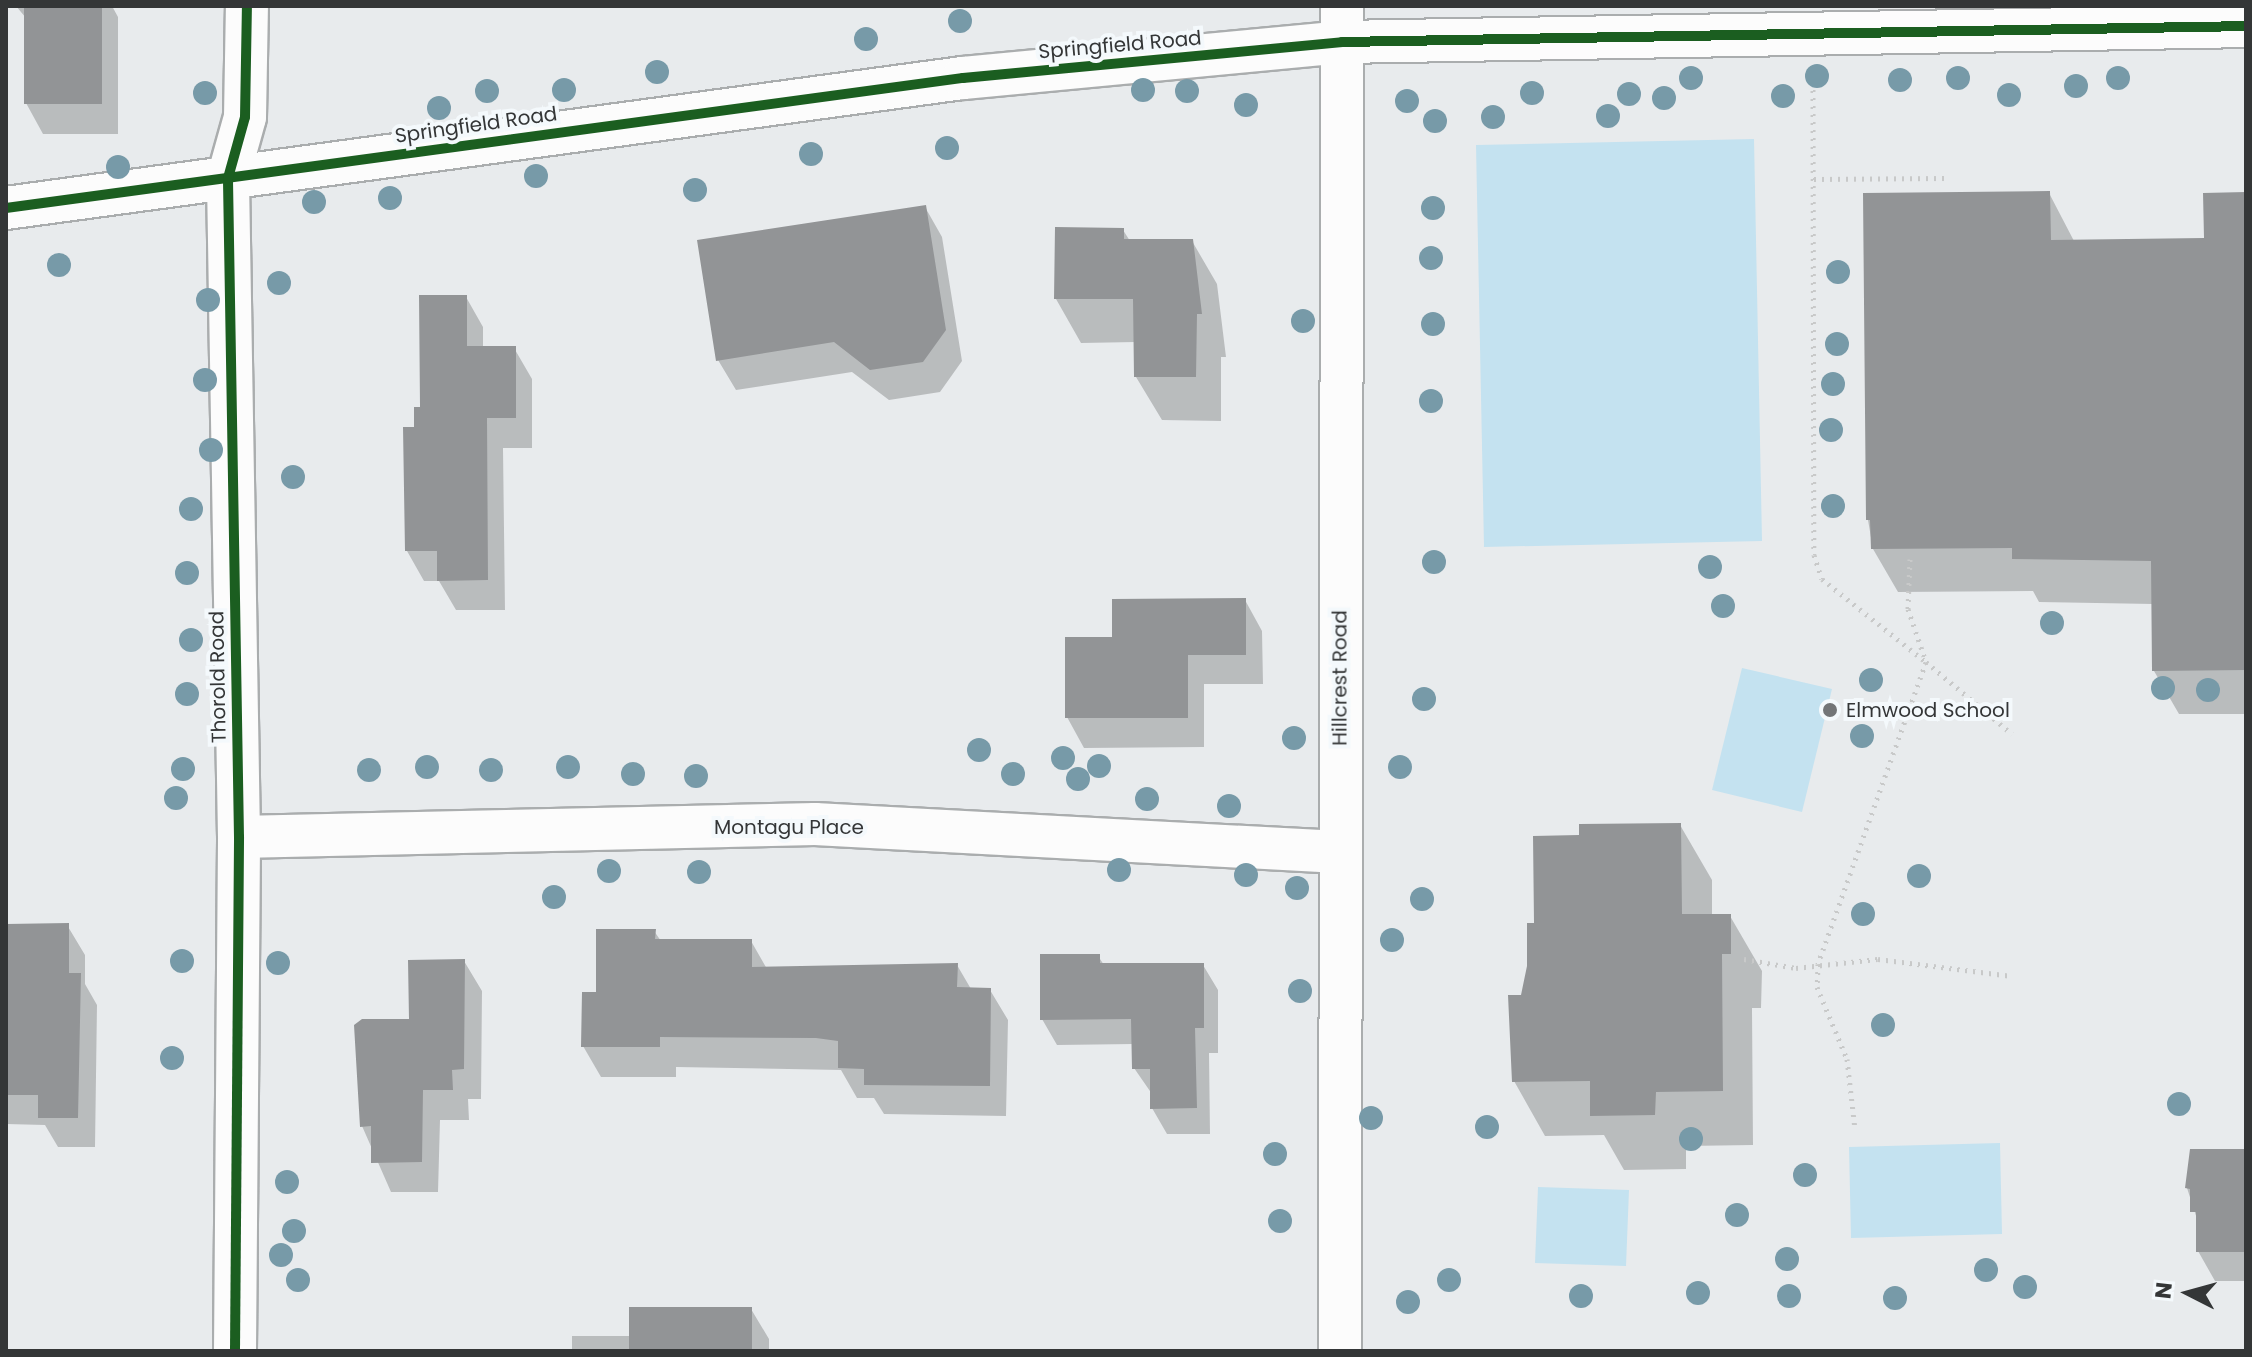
<!DOCTYPE html>
<style>
body{margin:0}
#map{position:relative;width:2252px;height:1357px;overflow:hidden;background:#e8ebed;font-family:Poppins,sans-serif}
div>[style]{position:absolute}
.green>*{inset:0;background:#c4e2f0}
.shadow>*{inset:0;background:#0003}
.building>*{inset:0;background:#929496}
.path>*{height:5px;margin-top:-2.5px;transform-origin:0;background:repeating-linear-gradient(90deg,#c8c9c9 0 2px,transparent 0 8px)}
.roads{filter:drop-shadow(2px 0 #aaadae) drop-shadow(-2px 0 #aaadae) drop-shadow(0 2px #aaadae) drop-shadow(0 -2px #aaadae)}
.street>*{height:42px;margin:-21px;padding:0 21px;transform-origin:21px;border-radius:21px;background:#fcfcfc}
.cycleway>*{height:10px;margin:-5px;padding:0 5px;transform-origin:5px;border-radius:5px;background:#1b5e20}
.trees>*{width:24px;height:24px;margin:-12px;border-radius:50%;background:#779aa8}
.dots>*{width:22px;height:22px;translate:-50% -50%;box-sizing:border-box;border:4px solid #f4f9fc;border-radius:50%}
span{translate:-50% -50%;white-space:nowrap;text-align:center;line-height:1.15;-webkit-text-stroke:8px #f4f9fc;paint-order:stroke}
.street-label{font-size:20px;color:#343637}
.poi-label{font-size:20px;color:#343637}
.left{translate:0 -50%;text-align:left}
.frame{position:absolute;inset:0;border:8px solid #343637;pointer-events:none}
.north{position:absolute;left:2148px;top:1253px;width:80px;height:80px;-webkit-text-stroke:6px #f4f9fc;paint-order:stroke;rotate:276deg;font-size:22px;font-weight:700;line-height:32px;text-align:center;color:#343637}
.north::after{content:'';display:block;margin:auto;width:28px;height:36px;background:#343637;clip-path:polygon(50% 0,100% 100%,50% 72%,0 100%)}
</style>
<div id="map">
<div class="green">
<div style="clip-path:polygon(1754px 139px,1762px 541px,1484px 547px,1476px 145px)"></div>
<div style="clip-path:polygon(1742px 668px,1832px 689px,1802px 812px,1712px 790px)"></div>
<div style="clip-path:polygon(2000px 1143px,2002px 1234px,1851px 1238px,1849px 1147px)"></div>
<div style="clip-path:polygon(1538px 1187px,1629px 1190px,1626px 1266px,1535px 1263px)"></div>
</div>
<div class="shadow">
<div style="clip-path:polygon(16px 6px,112px 6px,118px 17px,118px 134px,43px 134px,26px 103px,26px 18px)"></div>
<div style="clip-path:polygon(2049px 193px,2074px 241px,2206px 240px,2246px 194px,2246px 714px,2179px 714px,2154px 671px,2153px 604px,2039px 602px,2033px 591px,1898px 592px,1873px 549px,1868px 520px)"></div>
<div style="clip-path:polygon(925px 207px,942px 237px,962px 361px,940px 392px,889px 400px,852px 372px,736px 390px,718px 360px)"></div>
<div style="clip-path:polygon(1123px 230px,1130px 241px,1192px 241px,1217px 284px,1226px 357px,1221px 357px,1221px 421px,1162px 420px,1136px 377px,1136px 342px,1081px 343px,1056px 299px)"></div>
<div style="clip-path:polygon(466px 297px,483px 327px,483px 348px,514px 348px,532px 379px,532px 448px,503px 448px,505px 610px,456px 610px,439px 581px,424px 581px,407px 551px,416px 429px)"></div>
<div style="clip-path:polygon(1245px 600px,1262px 631px,1263px 684px,1204px 684px,1204px 747px,1084px 748px,1067px 717px,1114px 639px)"></div>
<div style="clip-path:polygon(1680px 825px,1712px 880px,1712px 916px,1730px 916px,1762px 971px,1761px 1008px,1752px 1008px,1753px 1145px,1686px 1146px,1686px 1169px,1624px 1170px,1604px 1135px,1545px 1136px,1514px 1081px,1522px 997px,1536px 925px,1581px 837px)"></div>
<div style="clip-path:polygon(67px 925px,85px 955px,85px 984px,97px 1005px,95px 1147px,58px 1147px,45px 1125px,6px 1124px,6px 926px)"></div>
<div style="clip-path:polygon(654px 931px,661px 941px,751px 941px,767px 969px,957px 965px,971px 989px,990px 990px,1008px 1020px,1006px 1116px,884px 1114px,874px 1098px,857px 1098px,841px 1070px,676px 1067px,676px 1077px,601px 1077px,583px 1046px,598px 994px)"></div>
<div style="clip-path:polygon(1098px 956px,1104px 965px,1203px 965px,1218px 990px,1218px 1053px,1209px 1053px,1210px 1134px,1167px 1134px,1152px 1108px,1152px 1094px,1134px 1068px,1134px 1044px,1057px 1045px,1042px 1019px)"></div>
<div style="clip-path:polygon(464px 961px,482px 991px,481px 1099px,468px 1099px,469px 1120px,440px 1120px,438px 1192px,391px 1192px,362px 1126px,411px 1021px)"></div>
<div style="clip-path:polygon(2246px 1151px,2246px 1281px,2215px 1281px,2198px 1251px,2198px 1222px,2187px 1188px)"></div>
<div style="clip-path:polygon(751px 1309px,769px 1339px,769px 1351px,572px 1351px,572px 1336px,631px 1336px)"></div>
</div>
<div class="building">
<div style="clip-path:polygon(24px 6px,102px 6px,102px 104px,24px 104px)"></div>
<div style="clip-path:polygon(2050px 191px,2051px 240px,2204px 238px,2203px 193px,2246px 192px,2246px 670px,2152px 671px,2151px 561px,2012px 559px,2012px 548px,1871px 549px,1870px 520px,1866px 520px,1863px 193px)"></div>
<div style="clip-path:polygon(926px 205px,946px 330px,923px 362px,870px 370px,834px 342px,716px 361px,697px 240px)"></div>
<div style="clip-path:polygon(1055px 227px,1124px 228px,1124px 239px,1193px 239px,1202px 314px,1197px 314px,1196px 377px,1134px 377px,1133px 299px,1054px 299px)"></div>
<div style="clip-path:polygon(419px 295px,467px 295px,467px 346px,516px 346px,516px 418px,487px 418px,488px 580px,437px 581px,437px 551px,405px 551px,403px 427px,414px 427px,414px 407px,420px 407px)"></div>
<div style="clip-path:polygon(1246px 598px,1246px 655px,1188px 655px,1188px 718px,1065px 718px,1065px 637px,1112px 637px,1112px 599px)"></div>
<div style="clip-path:polygon(1681px 823px,1682px 914px,1731px 914px,1731px 954px,1722px 954px,1723px 1091px,1656px 1092px,1655px 1115px,1590px 1116px,1590px 1081px,1512px 1082px,1508px 995px,1521px 995px,1527px 966px,1527px 923px,1534px 923px,1533px 836px,1579px 835px,1579px 824px)"></div>
<div style="clip-path:polygon(69px 923px,69px 973px,81px 973px,78px 1118px,38px 1118px,38px 1095px,6px 1095px,6px 924px)"></div>
<div style="clip-path:polygon(596px 929px,656px 929px,655px 939px,752px 939px,752px 967px,958px 963px,957px 987px,991px 988px,990px 1086px,864px 1085px,864px 1069px,838px 1068px,838px 1041px,816px 1038px,660px 1037px,660px 1047px,581px 1047px,582px 992px,596px 992px)"></div>
<div style="clip-path:polygon(1040px 954px,1100px 954px,1100px 963px,1204px 963px,1204px 1028px,1195px 1028px,1197px 1108px,1150px 1109px,1150px 1069px,1132px 1069px,1131px 1019px,1040px 1020px)"></div>
<div style="clip-path:polygon(465px 959px,464px 1069px,452px 1070px,453px 1090px,423px 1090px,422px 1162px,371px 1163px,371px 1126px,360px 1127px,354px 1025px,362px 1019px,409px 1019px,408px 960px)"></div>
<div style="clip-path:polygon(2190px 1149px,2246px 1149px,2246px 1252px,2196px 1252px,2196px 1212px,2190px 1212px,2190px 1189px,2185px 1188px)"></div>
<div style="clip-path:polygon(629px 1307px,752px 1307px,752px 1351px,629px 1351px)"></div>
</div>
<div class="path">
<div style="left:1813px;top:82px;width:473px;rotate:89.9deg"></div>
<div style="left:1814px;top:555px;width:25px;rotate:72deg"></div>
<div style="left:1822px;top:579px;width:133px;rotate:38.6deg"></div>
<div style="left:1926px;top:662px;width:321px;rotate:109.7deg"></div>
<div style="left:1818px;top:964px;width:23px;rotate:92deg"></div>
<div style="left:1817px;top:987px;width:78px;rotate:67.4deg"></div>
<div style="left:1847px;top:1059px;width:70px;rotate:83.5deg"></div>
<div style="left:1814px;top:179px;width:132px;rotate:-0.4deg"></div>
<div style="left:1910px;top:559px;width:50px;rotate:92.3deg"></div>
<div style="left:1908px;top:609px;width:56px;rotate:71.2deg"></div>
<div style="left:1926px;top:662px;width:112px;rotate:39.9deg"></div>
<div style="left:1744px;top:959px;width:53px;rotate:9.8deg"></div>
<div style="left:1796px;top:968px;width:82px;rotate:-6.3deg"></div>
<div style="left:1878px;top:959px;width:135px;rotate:7.2deg"></div>
</div>
<div class="roads">
<div class="street">
<div style="left:6px;top:208px;width:966px;rotate:-7.74deg"></div>
<div style="left:963px;top:78px;width:381px;rotate:-5.4deg"></div>
<div style="left:1342px;top:42px;width:904px;rotate:-1.01deg"></div>
<div style="left:239px;top:837px;width:576px;rotate:-1.29deg"></div>
<div style="left:815px;top:824px;width:525px;rotate:3.06deg"></div>
<div style="left:235px;top:1351px;width:514px;rotate:-89.55deg"></div>
<div style="left:239px;top:837px;width:659px;rotate:-90.96deg"></div>
<div style="left:228px;top:178px;width:63px;rotate:-74.4deg"></div>
<div style="left:245px;top:117px;width:111px;rotate:-89deg"></div>
<div style="left:1340px;top:1351px;width:1345px;rotate:-89.91deg"></div>
</div>
</div>
<div class="cycleway">
<div style="left:6px;top:208px;width:966px;rotate:-7.74deg"></div>
<div style="left:963px;top:78px;width:381px;rotate:-5.4deg"></div>
<div style="left:1342px;top:42px;width:904px;rotate:-1.01deg"></div>
<div style="left:235px;top:1351px;width:514px;rotate:-89.55deg"></div>
<div style="left:239px;top:837px;width:659px;rotate:-90.96deg"></div>
<div style="left:228px;top:178px;width:63px;rotate:-74.4deg"></div>
<div style="left:245px;top:117px;width:111px;rotate:-89deg"></div>
</div>
<div class="trees">
<div style="left:960px;top:21px"></div>
<div style="left:866px;top:39px"></div>
<div style="left:657px;top:72px"></div>
<div style="left:1817px;top:76px"></div>
<div style="left:1691px;top:78px"></div>
<div style="left:1958px;top:78px"></div>
<div style="left:2118px;top:78px"></div>
<div style="left:1900px;top:80px"></div>
<div style="left:2076px;top:86px"></div>
<div style="left:564px;top:90px"></div>
<div style="left:1143px;top:90px"></div>
<div style="left:487px;top:91px"></div>
<div style="left:1187px;top:91px"></div>
<div style="left:205px;top:93px"></div>
<div style="left:1532px;top:93px"></div>
<div style="left:1629px;top:94px"></div>
<div style="left:2009px;top:95px"></div>
<div style="left:1783px;top:96px"></div>
<div style="left:1664px;top:98px"></div>
<div style="left:1407px;top:101px"></div>
<div style="left:1246px;top:105px"></div>
<div style="left:439px;top:108px"></div>
<div style="left:1608px;top:116px"></div>
<div style="left:1493px;top:117px"></div>
<div style="left:1435px;top:121px"></div>
<div style="left:947px;top:148px"></div>
<div style="left:811px;top:154px"></div>
<div style="left:118px;top:167px"></div>
<div style="left:536px;top:176px"></div>
<div style="left:695px;top:190px"></div>
<div style="left:390px;top:198px"></div>
<div style="left:314px;top:202px"></div>
<div style="left:1433px;top:208px"></div>
<div style="left:1431px;top:258px"></div>
<div style="left:59px;top:265px"></div>
<div style="left:1838px;top:272px"></div>
<div style="left:279px;top:283px"></div>
<div style="left:208px;top:300px"></div>
<div style="left:1303px;top:321px"></div>
<div style="left:1433px;top:324px"></div>
<div style="left:1837px;top:344px"></div>
<div style="left:205px;top:380px"></div>
<div style="left:1833px;top:384px"></div>
<div style="left:1431px;top:401px"></div>
<div style="left:1831px;top:430px"></div>
<div style="left:211px;top:450px"></div>
<div style="left:293px;top:477px"></div>
<div style="left:1833px;top:506px"></div>
<div style="left:191px;top:509px"></div>
<div style="left:1434px;top:562px"></div>
<div style="left:1710px;top:567px"></div>
<div style="left:187px;top:573px"></div>
<div style="left:1723px;top:606px"></div>
<div style="left:2052px;top:623px"></div>
<div style="left:191px;top:640px"></div>
<div style="left:1871px;top:680px"></div>
<div style="left:2163px;top:688px"></div>
<div style="left:2208px;top:690px"></div>
<div style="left:187px;top:694px"></div>
<div style="left:1424px;top:699px"></div>
<div style="left:1862px;top:736px"></div>
<div style="left:1294px;top:738px"></div>
<div style="left:979px;top:750px"></div>
<div style="left:1063px;top:758px"></div>
<div style="left:1099px;top:766px"></div>
<div style="left:427px;top:767px"></div>
<div style="left:568px;top:767px"></div>
<div style="left:1400px;top:767px"></div>
<div style="left:183px;top:769px"></div>
<div style="left:369px;top:770px"></div>
<div style="left:491px;top:770px"></div>
<div style="left:633px;top:774px"></div>
<div style="left:1013px;top:774px"></div>
<div style="left:696px;top:776px"></div>
<div style="left:1078px;top:779px"></div>
<div style="left:176px;top:798px"></div>
<div style="left:1147px;top:799px"></div>
<div style="left:1229px;top:806px"></div>
<div style="left:1119px;top:870px"></div>
<div style="left:609px;top:871px"></div>
<div style="left:699px;top:872px"></div>
<div style="left:1246px;top:875px"></div>
<div style="left:1919px;top:876px"></div>
<div style="left:1297px;top:888px"></div>
<div style="left:554px;top:897px"></div>
<div style="left:1422px;top:899px"></div>
<div style="left:1863px;top:914px"></div>
<div style="left:1392px;top:940px"></div>
<div style="left:182px;top:961px"></div>
<div style="left:278px;top:963px"></div>
<div style="left:1300px;top:991px"></div>
<div style="left:1883px;top:1025px"></div>
<div style="left:172px;top:1058px"></div>
<div style="left:2179px;top:1104px"></div>
<div style="left:1371px;top:1118px"></div>
<div style="left:1487px;top:1127px"></div>
<div style="left:1691px;top:1139px"></div>
<div style="left:1275px;top:1154px"></div>
<div style="left:1805px;top:1175px"></div>
<div style="left:287px;top:1182px"></div>
<div style="left:1737px;top:1215px"></div>
<div style="left:1280px;top:1221px"></div>
<div style="left:294px;top:1231px"></div>
<div style="left:281px;top:1255px"></div>
<div style="left:1787px;top:1259px"></div>
<div style="left:1986px;top:1270px"></div>
<div style="left:298px;top:1280px"></div>
<div style="left:1449px;top:1280px"></div>
<div style="left:2025px;top:1287px"></div>
<div style="left:1698px;top:1293px"></div>
<div style="left:1581px;top:1296px"></div>
<div style="left:1789px;top:1296px"></div>
<div style="left:1895px;top:1298px"></div>
<div style="left:1408px;top:1302px"></div>
</div>
<div class="dots">
<div style="left:1830px;top:710px;background:#737577"></div>
</div>
<div class="street-label">
<span style="left:1120px;top:45px;rotate:-5deg">Springfield Road</span>
<span style="left:476px;top:125px;rotate:-8deg">Springfield Road</span>
<span style="left:218px;top:677px;rotate:-91deg">Thorold Road</span>
<span style="left:1340px;top:678px;rotate:-90deg">Hillcrest Road</span>
<span style="left:789px;top:827px">Montagu Place</span>
</div>
<div class="poi-label">
<span class="left" style="left:1846px;top:710px">Elmwood School</span>
</div>
<div class="frame"></div>
<div class="north">N</div>
</div>
